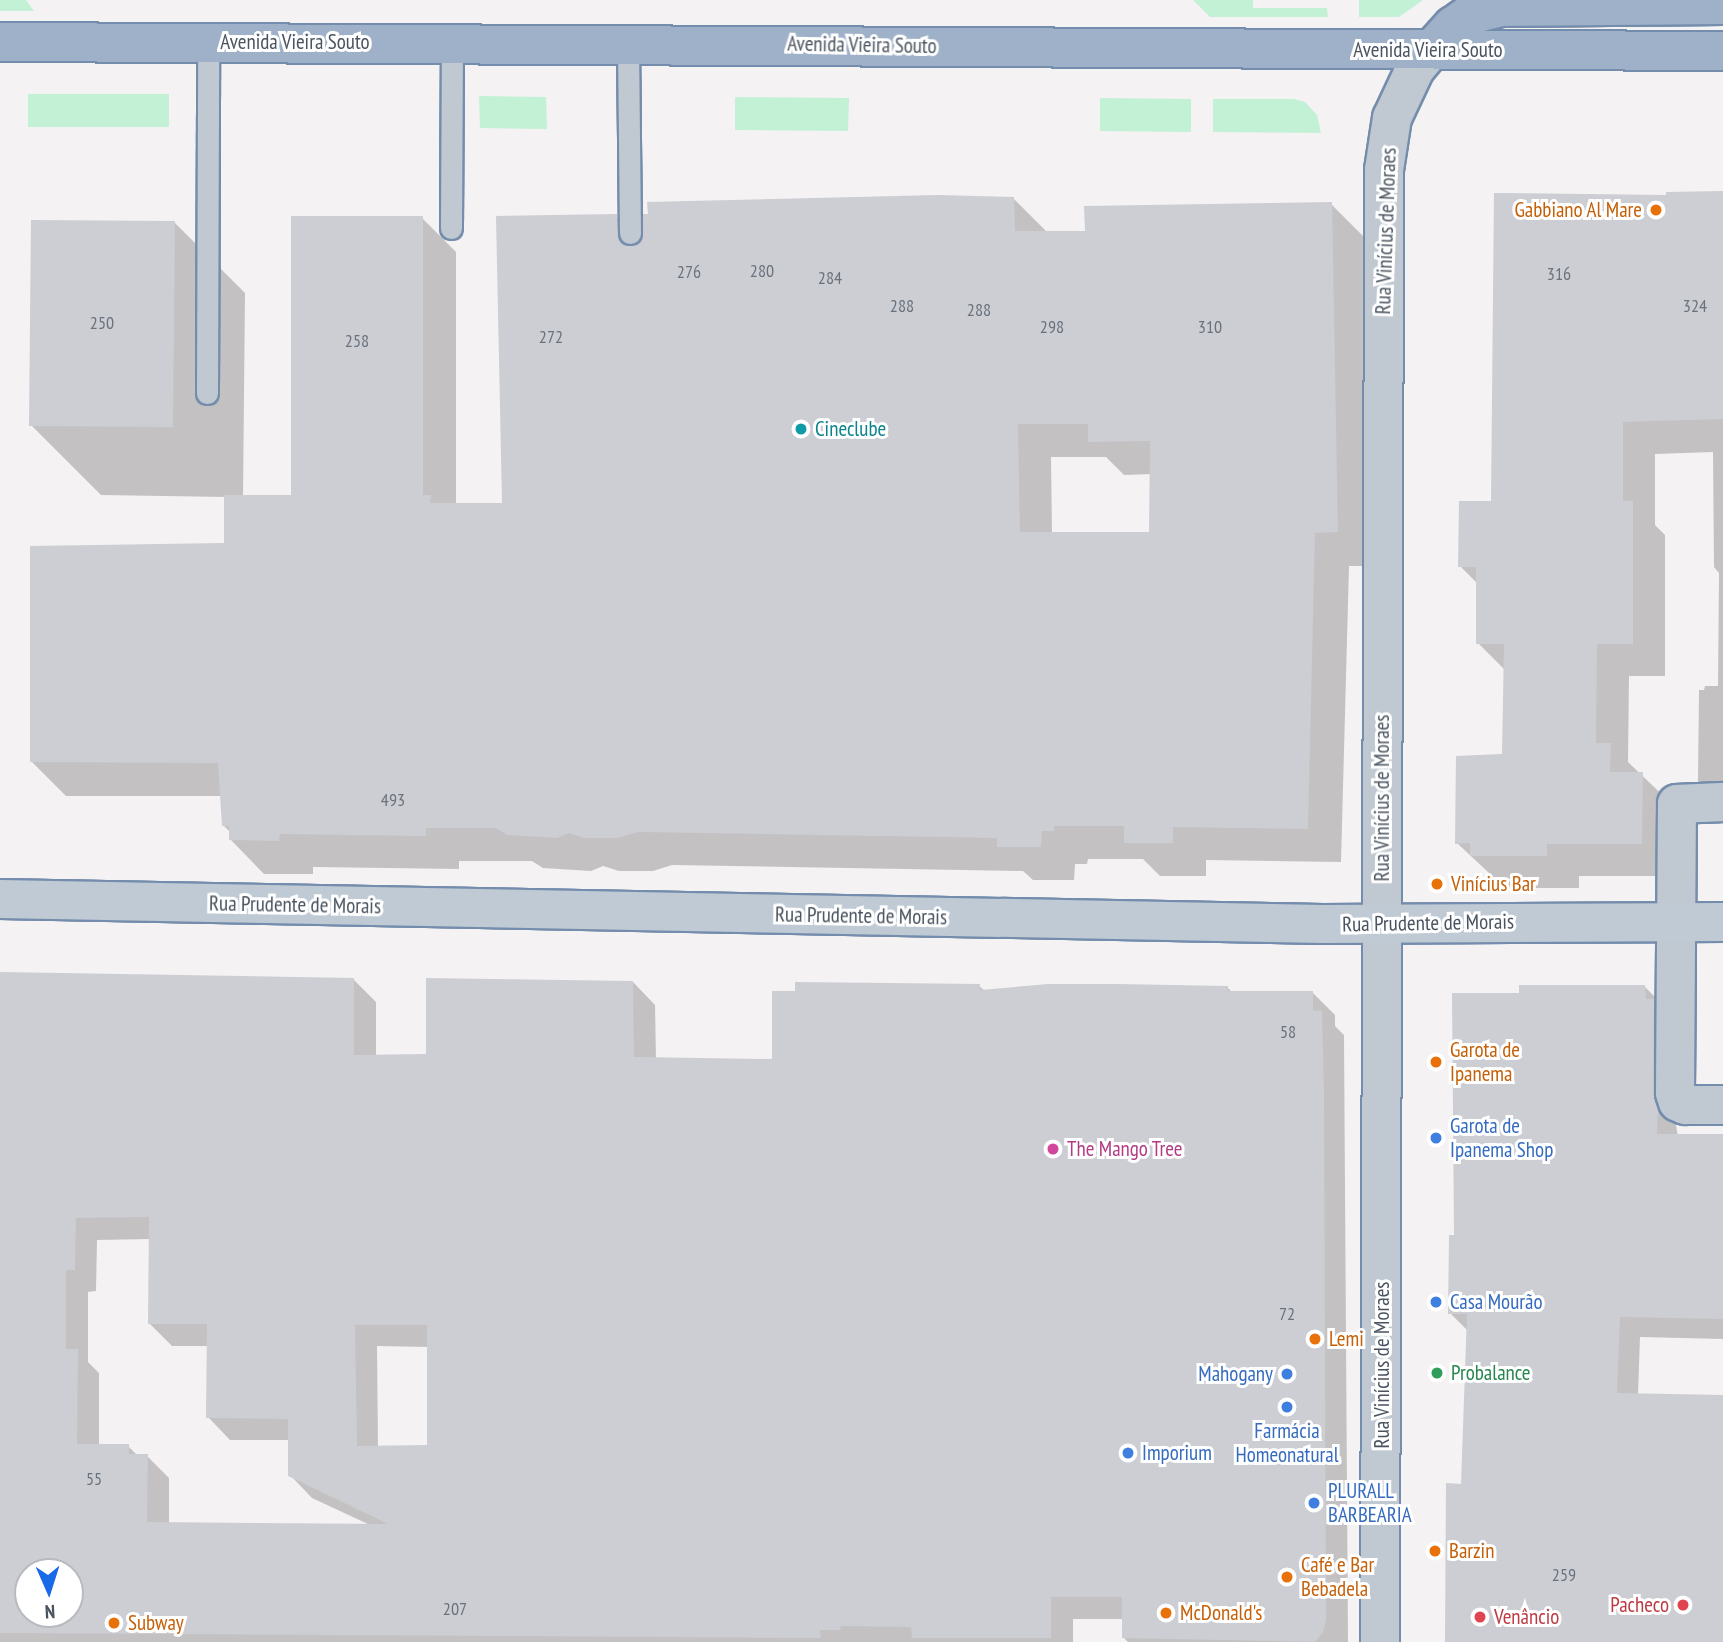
<!DOCTYPE html>
<meta charset="utf-8">
<style>
body{margin:0}
#map{position:relative;width:1723px;height:1642px;overflow:hidden;background:#f4f2f2;font-family:"PT Sans Narrow",sans-serif}
div>[style]{position:absolute}
.green>*{inset:0;background:#c2f1d6}
.shadow>*{inset:0;background:#0003}
.building>*{inset:0;background:#ccced4}
.roads{filter:drop-shadow(2px 0 #758dac) drop-shadow(-2px 0 #758dac) drop-shadow(0 2px #758dac) drop-shadow(0 -2px #758dac)}
.service>*{height:21px;margin:-10.5px;padding:0 10.5px;transform-origin:10.5px;border-radius:10.5px;background:#c0c9d1}
.minor>*{height:38px;margin:-19px;padding:0 19px;transform-origin:19px;border-radius:19px;background:#c0c9d1}
.secondary>*{height:38px;margin:-19px;padding:0 19px;transform-origin:19px;border-radius:19px;background:#c0cad5}
.trunk>*{height:38px;margin:-19px;padding:0 19px;transform-origin:19px;border-radius:19px;background:#9eb1c8}
.dots>*{width:19px;height:19px;translate:-50% -50%;box-sizing:border-box;border:4px solid #fff;border-radius:50%}
span{translate:-50% -50%;white-space:nowrap;text-align:center;line-height:1.15;-webkit-text-stroke:6px #fff;paint-order:stroke}
.number-label{font-size:18px;color:#6a727d}
.number-label span{-webkit-text-stroke-width:0}
.street-label{font-size:21px;color:#4a5460}
.food-label{font-size:21px;color:#c56008}
.right{translate:-100% -50%;text-align:right}
.left{translate:0 -50%;text-align:left}
.culture-label{font-size:21px;color:#0d838f}
.shop-label{font-size:21px;color:#366cbe}
.hotel-label{font-size:21px;color:#b23c85}
.leisure-label{font-size:21px;color:#27864d}
.health-label{font-size:21px;color:#be3a42}
.north{position:absolute;left:14px;top:1558px;width:70px;height:70px;box-sizing:border-box;background:#fff;border:2px solid #b7bbbf;border-radius:50%;rotate:177deg;font-size:19px;font-weight:700;line-height:28px;text-align:center;color:#4a5460}
.north::after{content:'';display:block;margin:auto;width:24px;height:32px;background:#196ae7;clip-path:polygon(50% 0,100% 100%,50% 72%,0 100%)}
</style>
<div id="map">
<div class="green">
<div style="clip-path:polygon(0 0,26px 0,34px 11px,0 11px)"></div>
<div style="clip-path:polygon(1193px 0,1253px 0,1253px 8px,1327px 8px,1328px 17px,1210px 17px)"></div>
<div style="clip-path:polygon(1359px 0,1423px 0,1399px 17px,1359px 17px)"></div>
<div style="clip-path:polygon(169px 94px,169px 127px,28px 127px,28px 94px)"></div>
<div style="clip-path:polygon(479px 96px,546px 97px,547px 129px,480px 128px)"></div>
<div style="clip-path:polygon(735px 97px,849px 98px,848px 131px,735px 130px)"></div>
<div style="clip-path:polygon(1100px 98px,1191px 99px,1191px 132px,1100px 131px)"></div>
<div style="clip-path:polygon(1213px 99px,1294px 99px,1305px 102px,1317px 115px,1321px 133px,1213px 132px)"></div>
</div>
<div class="shadow">
<div style="clip-path:polygon(1723px 193px,1723px 805px,1698px 781px,1699px 690px,1704px 690px,1705px 686px,1718px 686px,1719px 573px,1714px 567px,1713px 452px,1655px 454px,1655px 525px,1665px 535px,1665px 676px,1629px 676px,1628px 762px,1675px 807px,1674px 876px,1579px 876px,1579px 888px,1505px 888px,1457px 843px,1504px 755px,1506px 671px,1478px 643px,1478px 584px,1460px 566px,1492px 503px,1668px 197px)"></div>
<div style="clip-path:polygon(evenodd,1013px 198px,1048px 233px,1087px 232px,1331px 204px,1365px 238px,1371px 566px,1349px 566px,1341px 862px,1206px 860px,1206px 876px,1160px 876px,1143px 859px,1088px 859px,1087px 864px,1075px 864px,1074px 880px,1033px 880px,1023px 871px,672px 865px,653px 871px,619px 871px,603px 866px,591px 871px,543px 868px,532px 861px,459px 861px,459px 869px,313px 867px,313px 874px,264px 874px,231px 840px,231px 833px,223px 825px,222px 796px,66px 796px,32px 762px,226px 545px,226px 497px,101px 495px,31px 425px,174px 222px,245px 293px,243px 497px,293px 497px,422px 218px,456px 252px,456px 505px,504px 505px,616px 216px,641px 241px,1013px 198px,1051px 457px,1106px 457px,1124px 475px,1152px 474px,1151px 534px,1052px 534px,1051px 457px)"></div>
<div style="clip-path:polygon(evenodd,0 974px,353px 979px,376px 1002px,376px 1056px,427px 1055px,633px 982px,655px 1005px,656px 1059px,774px 1060px,979px 986px,985px 991px,1228px 988px,1233px 993px,1313px 993px,1335px 1015px,1335px 1026px,1344px 1035px,1348px 1642px,1128px 1642px,1124px 1638px,1124px 1619px,1073px 1619px,1073px 1642px,0 1642px,0 974px,150px 1239px,150px 1324px,172px 1346px,209px 1346px,208px 1417px,230px 1440px,290px 1440px,290px 1475px,312px 1498px,370px 1525px,169px 1524px,169px 1478px,147px 1456px,138px 1456px,128px 1446px,99px 1446px,99px 1373px,88px 1362px,88px 1292px,96px 1291px,97px 1240px,150px 1239px,0 974px,377px 1346px,429px 1347px,429px 1447px,378px 1447px,377px 1346px,0 974px,28px 1572px,70px 1572px,70px 1614px,28px 1614px,28px 1572px)"></div>
<div style="clip-path:polygon(1645px 987px,1666px 1008px,1674px 1115px,1678px 1136px,1723px 1136px,1723px 1339px,1640px 1337px,1638px 1395px,1723px 1396px,1723px 1642px,1446px 1642px,1463px 1486px,1468px 1331px,1450px 1313px,1455px 1237px,1520px 995px)"></div>
</div>
<div class="building">
<div style="clip-path:polygon(1723px 191px,1723px 419px,1623px 422px,1623px 501px,1633px 501px,1633px 644px,1597px 644px,1596px 743px,1611px 743px,1610px 772px,1643px 772px,1642px 844px,1547px 844px,1547px 856px,1470px 856px,1470px 843px,1455px 844px,1456px 756px,1502px 754px,1504px 644px,1476px 644px,1476px 567px,1458px 567px,1459px 501px,1491px 501px,1494px 193px,1666px 195px,1666px 192px)"></div>
<div style="clip-path:polygon(evenodd,938px 195px,1014px 197px,1015px 231px,1085px 231px,1084px 206px,1332px 202px,1338px 532px,1315px 533px,1308px 829px,1173px 827px,1173px 843px,1124px 843px,1124px 826px,1054px 826px,1054px 831px,1042px 831px,1041px 847px,997px 847px,997px 838px,638px 832px,618px 838px,584px 838px,569px 833px,557px 838px,507px 835px,496px 828px,426px 828px,426px 836px,280px 834px,279px 841px,229px 840px,229px 826px,222px 826px,218px 763px,30px 762px,30px 546px,224px 543px,224px 495px,291px 495px,291px 216px,423px 216px,423px 495px,431px 495px,430px 503px,502px 503px,496px 216px,617px 214px,618px 239px,631px 246px,642px 239px,643px 214px,648px 214px,647px 202px,938px 195px,1018px 424px,1088px 424px,1088px 442px,1150px 441px,1149px 532px,1020px 532px,1018px 424px)"></div>
<div style="clip-path:polygon(31px 220px,175px 221px,173px 427px,29px 426px)"></div>
<div style="clip-path:polygon(evenodd,0 972px,354px 978px,354px 1055px,426px 1054px,426px 978px,633px 981px,634px 1057px,772px 1059px,772px 991px,795px 991px,795px 982px,980px 984px,980px 990px,1048px 984px,1118px 984px,1228px 986px,1228px 991px,1313px 991px,1313px 1010px,1322px 1011px,1324px 1089px,1326px 1620px,1323px 1632px,1315px 1642px,1122px 1638px,1122px 1597px,1051px 1597px,1051px 1638px,912px 1638px,911px 1627px,841px 1626px,840px 1630px,820px 1630px,821px 1638px,0 1633px,0 972px,149px 1217px,148px 1324px,207px 1324px,206px 1418px,288px 1419px,288px 1476px,388px 1524px,147px 1522px,148px 1454px,129px 1454px,129px 1444px,77px 1444px,78px 1349px,66px 1349px,66px 1270px,75px 1270px,76px 1218px,149px 1217px,0 972px,355px 1325px,427px 1325px,427px 1445px,357px 1446px,355px 1325px,0 972px,28px 1572px,70px 1572px,70px 1614px,28px 1614px,28px 1572px)"></div>
<div style="clip-path:polygon(1519px 985px,1645px 985px,1646px 999px,1654px 999px,1653px 1093px,1658px 1110px,1657px 1134px,1723px 1134px,1723px 1319px,1620px 1317px,1617px 1393px,1723px 1395px,1723px 1642px,1445px 1642px,1446px 1483px,1461px 1484px,1467px 1314px,1448px 1314px,1449px 1235px,1454px 1235px,1452px 993px,1519px 993px)"></div>
</div>
<div class="roads">
<div class="service">
<div style="left:628px;top:43px;width:190px;rotate:89.4deg"></div>
<div style="left:451px;top:228px;width:186px;rotate:-89.7deg"></div>
<div style="left:207px;top:393px;width:351px;rotate:-89.8deg"></div>
</div>
<div class="minor">
<div style="left:1723px;top:802px;width:46px;rotate:177.5deg"></div>
<div style="left:1677px;top:804px;width:289px;rotate:90.4deg"></div>
<div style="left:1675px;top:1093px;width:9px;rotate:72deg"></div>
<div style="left:1678px;top:1102px;width:8px;rotate:23deg"></div>
<div style="left:1685px;top:1105px;width:38px"></div>
<div style="left:1380px;top:1642px;width:1472px;rotate:-89.84deg"></div>
<div style="left:1384px;top:170px;width:53px;rotate:-81.3deg"></div>
<div style="left:1392px;top:118px;width:54px;rotate:-64.9deg"></div>
<div style="left:1415px;top:69px;width:26px;rotate:-50deg"></div>
</div>
<div class="secondary">
<div style="left:0;top:899px;width:1323px;rotate:1.08deg"></div>
<div style="left:1323px;top:924px;width:400px;rotate:-0.3deg"></div>
</div>
<div class="trunk">
<div style="left:0;top:42px;width:1723px;rotate:0.3deg"></div>
<div style="left:1432px;top:49px;width:31px;rotate:-48deg"></div>
<div style="left:1453px;top:26px;width:19px;rotate:-35deg"></div>
<div style="left:1469px;top:15px;width:32px;rotate:-14deg"></div>
<div style="left:1500px;top:7px;width:223px;rotate:-0.5deg"></div>
</div>
</div>
<div class="dots">
<div style="left:1656px;top:210px;background:#e8710a"></div>
<div style="left:801px;top:429px;background:#0f9aa8"></div>
<div style="left:1437px;top:884px;background:#e8710a"></div>
<div style="left:1436px;top:1062px;background:#e8710a"></div>
<div style="left:1436px;top:1138px;background:#3f7fe0"></div>
<div style="left:1053px;top:1149px;background:#d1479c"></div>
<div style="left:1436px;top:1302px;background:#3f7fe0"></div>
<div style="left:1315px;top:1339px;background:#e8710a"></div>
<div style="left:1437px;top:1373px;background:#2e9e5b"></div>
<div style="left:1287px;top:1374px;background:#3f7fe0"></div>
<div style="left:1287px;top:1407px;background:#3f7fe0"></div>
<div style="left:1128px;top:1453px;background:#3f7fe0"></div>
<div style="left:1314px;top:1503px;background:#3f7fe0"></div>
<div style="left:1435px;top:1551px;background:#e8710a"></div>
<div style="left:1287px;top:1577px;background:#e8710a"></div>
<div style="left:1683px;top:1605px;background:#e0444e"></div>
<div style="left:1166px;top:1613px;background:#e8710a"></div>
<div style="left:1480px;top:1617px;background:#e0444e"></div>
<div style="left:114px;top:1623px;background:#e8710a"></div>
</div>
<div class="number-label">
<span style="left:762px;top:271px">280</span>
<span style="left:689px;top:272px">276</span>
<span style="left:1559px;top:274px">316</span>
<span style="left:830px;top:278px">284</span>
<span style="left:902px;top:306px">288</span>
<span style="left:1695px;top:306px">324</span>
<span style="left:979px;top:310px">288</span>
<span style="left:102px;top:323px">250</span>
<span style="left:1052px;top:327px">298</span>
<span style="left:1210px;top:327px">310</span>
<span style="left:551px;top:337px">272</span>
<span style="left:357px;top:341px">258</span>
<span style="left:393px;top:800px">493</span>
<span style="left:1288px;top:1032px">58</span>
<span style="left:1287px;top:1314px">72</span>
<span style="left:94px;top:1479px">55</span>
<span style="left:1564px;top:1575px">259</span>
<span style="left:455px;top:1609px">207</span>
</div>
<div class="street-label">
<span style="left:295px;top:42px">Avenida Vieira Souto</span>
<span style="left:862px;top:45px;rotate:1deg">Avenida Vieira Souto</span>
<span style="left:1428px;top:50px">Avenida Vieira Souto</span>
<span style="left:1386px;top:231px;rotate:-88deg">Rua Vinícius de Moraes</span>
<span style="left:1382px;top:798px;rotate:-90deg">Rua Vinícius de Moraes</span>
<span style="left:295px;top:905px;rotate:1deg">Rua Prudente de Morais</span>
<span style="left:861px;top:916px;rotate:1deg">Rua Prudente de Morais</span>
<span style="left:1428px;top:923px;rotate:-1deg">Rua Prudente de Morais</span>
<span style="left:1382px;top:1365px;rotate:-90deg">Rua Vinícius de Moraes</span>
</div>
<div class="food-label">
<span class="right" style="left:1642px;top:210px">Gabbiano Al Mare</span>
<span class="left" style="left:1451px;top:884px">Vinícius Bar</span>
<span class="left" style="left:1450px;top:1062px">Garota de<br>Ipanema</span>
<span class="left" style="left:1329px;top:1339px">Lemi</span>
<span class="left" style="left:1449px;top:1551px">Barzin</span>
<span class="left" style="left:1301px;top:1577px">Café e Bar<br>Bebadela</span>
<span class="left" style="left:1180px;top:1613px">McDonald's</span>
<span class="left" style="left:128px;top:1623px">Subway</span>
</div>
<div class="culture-label">
<span class="left" style="left:815px;top:429px">Cineclube</span>
</div>
<div class="shop-label">
<span class="left" style="left:1450px;top:1138px">Garota de<br>Ipanema Shop</span>
<span class="left" style="left:1450px;top:1302px">Casa Mourão</span>
<span class="right" style="left:1273px;top:1374px">Mahogany</span>
<span style="left:1287px;top:1443px">Farmácia<br>Homeonatural</span>
<span class="left" style="left:1142px;top:1453px">Imporium</span>
<span class="left" style="left:1328px;top:1503px">PLURALL<br>BARBEARIA</span>
</div>
<div class="hotel-label">
<span class="left" style="left:1067px;top:1149px">The Mango Tree</span>
</div>
<div class="leisure-label">
<span class="left" style="left:1451px;top:1373px">Probalance</span>
</div>
<div class="health-label">
<span class="right" style="left:1669px;top:1605px">Pacheco</span>
<span class="left" style="left:1494px;top:1617px">Venâncio</span>
</div>
<div class="north">N</div>
</div>
